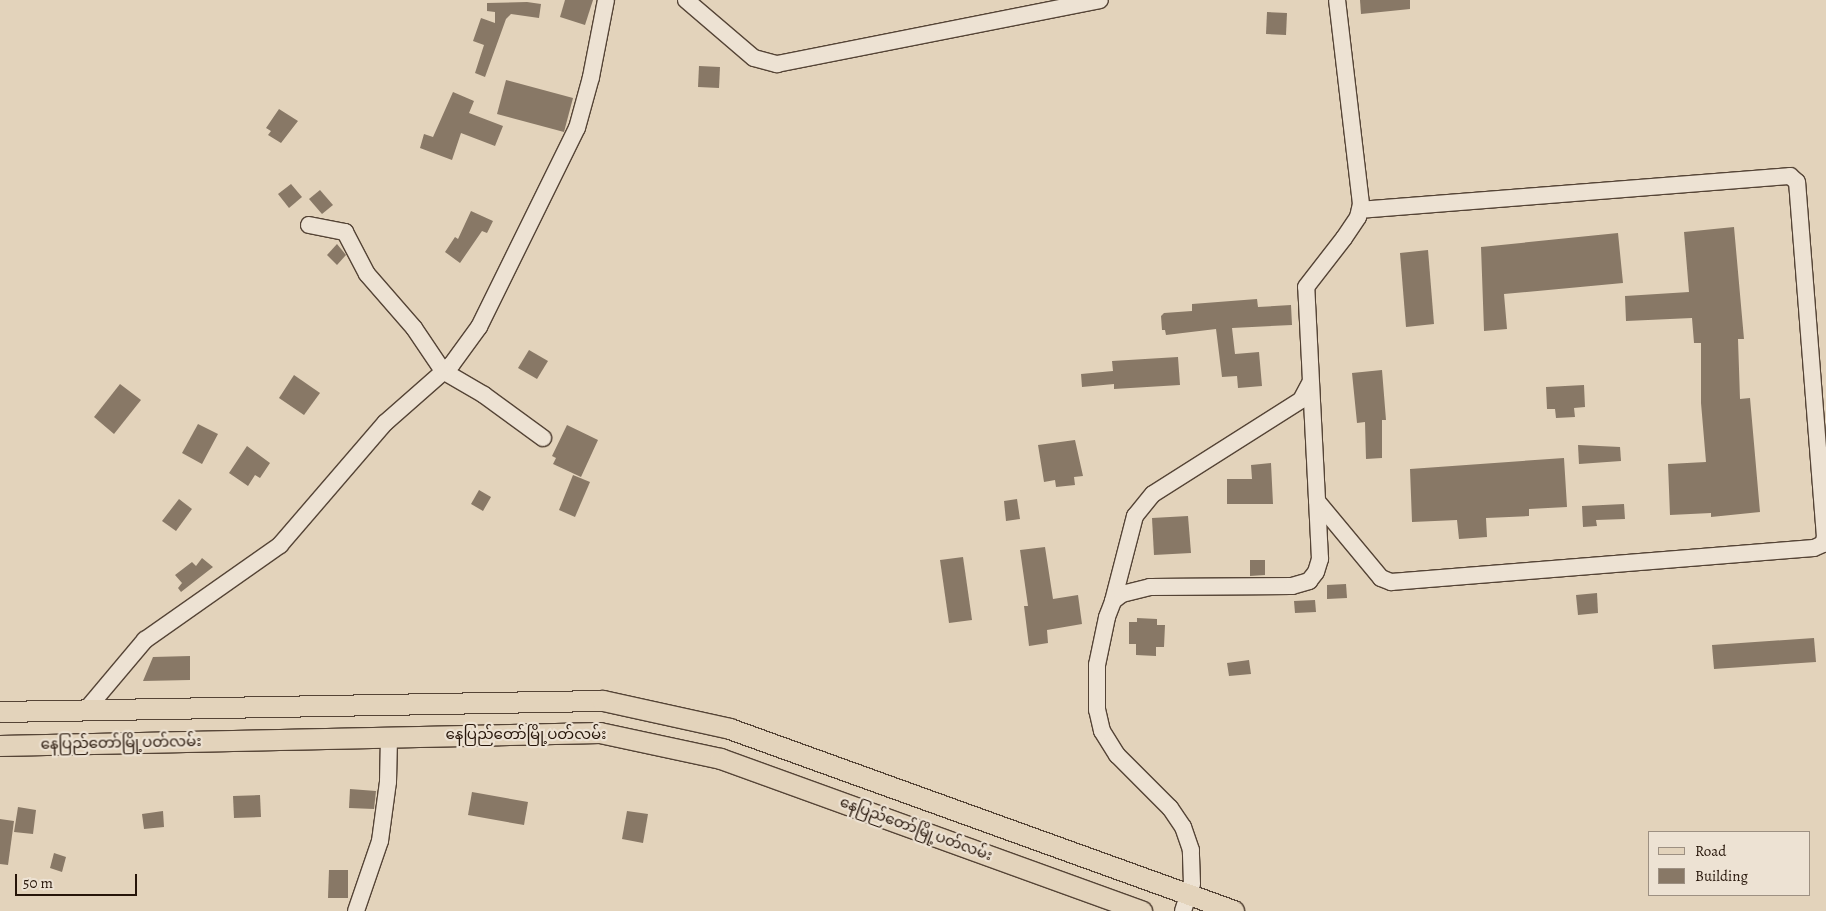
<!DOCTYPE html>
<meta charset="utf-8">
<style>
body{margin:0}
#map{position:relative;width:1826px;height:911px;overflow:hidden;background:#e3d3bb;font-family:Alegreya,"Noto Sans Myanmar",serif}
div>[style]{position:absolute}
.building>*{inset:0;background:#887866}
.roads{filter:drop-shadow(1px 0 #554436) drop-shadow(-1px 0 #554436) drop-shadow(0 1px #554436) drop-shadow(0 -1px #554436)}
.minor>*{height:16px;margin:-8px;padding:0 8px;transform-origin:8px;border-radius:8px;background:#ede2d3}
.major>*{height:20px;margin:-10px;padding:0 10px;transform-origin:10px;border-radius:10px;background:#e3d3bb}
span{translate:-50% -50%;white-space:nowrap;text-align:center;line-height:1.15;-webkit-text-stroke:4.5px #ede2d3;paint-order:stroke}
.street-label{font-size:15px;color:#261509}
.legend{position:absolute;left:1648px;top:831px;width:162px;height:65px;box-sizing:border-box;background:#ede2d3;border:1px solid #9d9082;margin:0;padding:6px 9px;list-style:none;font-size:15px;color:#261509}
.legend li{display:flex;align-items:center;gap:10px;height:25px}
.legend b{width:25px;border:1px solid #9d9082}
.scale{position:absolute;left:15px;top:874px;width:122px;height:22px;box-sizing:border-box;border:2px solid #261509;border-top:0;padding-left:6px;font-size:15px;line-height:18px;white-space:nowrap;color:#261509;-webkit-text-stroke:4px #ede2d3;paint-order:stroke}
</style>
<div id="map">
<div class="building">
<div style="clip-path:polygon(565px 0,593px 0,585px 25px,560px 17px)"></div>
<div style="clip-path:polygon(1360px 0,1410px 0,1410px 9px,1361px 14px)"></div>
<div style="clip-path:polygon(527px 2px,541px 4px,539px 18px,511px 14px,506px 19px,485px 77px,475px 73px,484px 45px,473px 41px,481px 18px,495px 23px,495px 12px,487px 11px,487px 3px)"></div>
<div style="clip-path:polygon(1267px 12px,1287px 13px,1286px 35px,1266px 34px)"></div>
<div style="clip-path:polygon(699px 66px,720px 67px,719px 88px,698px 87px)"></div>
<div style="clip-path:polygon(506px 80px,573px 98px,564px 132px,497px 114px)"></div>
<div style="clip-path:polygon(453px 92px,474px 101px,469px 113px,503px 126px,495px 146px,461px 133px,452px 160px,420px 148px,424px 134px,433px 137px)"></div>
<div style="clip-path:polygon(279px 109px,298px 121px,281px 143px,268px 135px,271px 131px,266px 128px)"></div>
<div style="clip-path:polygon(291px 184px,302px 197px,289px 208px,278px 194px)"></div>
<div style="clip-path:polygon(320px 190px,333px 205px,322px 214px,309px 199px)"></div>
<div style="clip-path:polygon(471px 211px,493px 221px,487px 233px,482px 231px,460px 263px,445px 252px,455px 237px,458px 239px)"></div>
<div style="clip-path:polygon(1734px 227px,1744px 339px,1738px 339px,1740px 399px,1750px 398px,1760px 512px,1711px 517px,1711px 513px,1670px 515px,1668px 464px,1706px 462px,1701px 403px,1701px 343px,1694px 343px,1692px 318px,1626px 321px,1625px 296px,1689px 292px,1684px 232px)"></div>
<div style="clip-path:polygon(1618px 233px,1623px 283px,1504px 294px,1507px 329px,1484px 331px,1481px 247px)"></div>
<div style="clip-path:polygon(337px 244px,346px 255px,337px 265px,327px 255px)"></div>
<div style="clip-path:polygon(1428px 250px,1434px 324px,1406px 327px,1400px 253px)"></div>
<div style="clip-path:polygon(1257px 299px,1258px 307px,1291px 305px,1292px 325px,1232px 328px,1235px 354px,1259px 352px,1262px 386px,1238px 388px,1237px 376px,1222px 377px,1216px 329px,1166px 335px,1165px 330px,1162px 330px,1161px 316px,1164px 313px,1192px 311px,1192px 304px)"></div>
<div style="clip-path:polygon(529px 350px,548px 361px,537px 379px,518px 368px)"></div>
<div style="clip-path:polygon(1178px 357px,1180px 385px,1114px 389px,1114px 384px,1082px 387px,1081px 374px,1113px 371px,1112px 361px)"></div>
<div style="clip-path:polygon(1382px 370px,1386px 420px,1382px 420px,1382px 458px,1366px 459px,1365px 422px,1357px 423px,1352px 373px)"></div>
<div style="clip-path:polygon(294px 375px,320px 393px,304px 415px,279px 398px)"></div>
<div style="clip-path:polygon(120px 384px,141px 400px,114px 434px,94px 417px)"></div>
<div style="clip-path:polygon(1584px 385px,1585px 407px,1574px 408px,1575px 417px,1556px 418px,1555px 409px,1547px 409px,1546px 387px)"></div>
<div style="clip-path:polygon(198px 424px,218px 434px,202px 464px,182px 453px)"></div>
<div style="clip-path:polygon(567px 425px,598px 440px,581px 477px,553px 464px,556px 458px,552px 456px)"></div>
<div style="clip-path:polygon(1075px 440px,1083px 476px,1074px 477px,1075px 485px,1056px 487px,1055px 480px,1044px 482px,1038px 445px)"></div>
<div style="clip-path:polygon(1578px 445px,1620px 447px,1621px 461px,1579px 464px)"></div>
<div style="clip-path:polygon(247px 446px,270px 463px,260px 478px,255px 475px,248px 486px,229px 473px)"></div>
<div style="clip-path:polygon(1564px 458px,1567px 507px,1529px 509px,1529px 516px,1486px 518px,1487px 537px,1459px 539px,1457px 520px,1412px 522px,1410px 469px)"></div>
<div style="clip-path:polygon(1271px 463px,1273px 504px,1227px 504px,1227px 479px,1252px 479px,1251px 465px)"></div>
<div style="clip-path:polygon(573px 475px,590px 482px,575px 517px,559px 510px)"></div>
<div style="clip-path:polygon(479px 490px,491px 497px,483px 511px,471px 504px)"></div>
<div style="clip-path:polygon(179px 499px,192px 509px,176px 531px,162px 521px)"></div>
<div style="clip-path:polygon(1017px 499px,1020px 519px,1006px 521px,1004px 501px)"></div>
<div style="clip-path:polygon(1624px 504px,1625px 519px,1596px 520px,1597px 526px,1583px 527px,1582px 506px)"></div>
<div style="clip-path:polygon(1188px 516px,1191px 553px,1154px 555px,1152px 518px)"></div>
<div style="clip-path:polygon(1045px 547px,1053px 599px,1078px 595px,1082px 624px,1047px 630px,1048px 643px,1029px 646px,1024px 606px,1028px 606px,1020px 550px)"></div>
<div style="clip-path:polygon(963px 557px,972px 620px,949px 623px,940px 560px)"></div>
<div style="clip-path:polygon(202px 558px,213px 567px,181px 592px,178px 588px,182px 583px,175px 575px,192px 562px,196px 566px)"></div>
<div style="clip-path:polygon(1250px 560px,1265px 560px,1265px 575px,1250px 576px)"></div>
<div style="clip-path:polygon(1346px 584px,1347px 598px,1327px 599px,1327px 585px)"></div>
<div style="clip-path:polygon(1597px 593px,1598px 613px,1578px 615px,1576px 595px)"></div>
<div style="clip-path:polygon(1315px 600px,1316px 612px,1295px 613px,1294px 601px)"></div>
<div style="clip-path:polygon(1137px 618px,1157px 619px,1157px 625px,1165px 625px,1164px 647px,1156px 647px,1156px 656px,1136px 655px,1136px 644px,1129px 644px,1129px 622px,1137px 622px)"></div>
<div style="clip-path:polygon(1814px 638px,1816px 662px,1714px 669px,1712px 645px)"></div>
<div style="clip-path:polygon(190px 656px,190px 680px,143px 681px,153px 657px)"></div>
<div style="clip-path:polygon(1249px 660px,1251px 674px,1229px 676px,1227px 663px)"></div>
<div style="clip-path:polygon(350px 789px,376px 791px,374px 809px,349px 808px)"></div>
<div style="clip-path:polygon(472px 792px,528px 802px,524px 825px,468px 815px)"></div>
<div style="clip-path:polygon(260px 795px,261px 817px,234px 818px,233px 796px)"></div>
<div style="clip-path:polygon(18px 807px,36px 810px,33px 834px,14px 832px)"></div>
<div style="clip-path:polygon(163px 811px,164px 827px,144px 829px,142px 814px)"></div>
<div style="clip-path:polygon(627px 811px,648px 814px,643px 843px,622px 839px)"></div>
<div style="clip-path:polygon(0 819px,14px 821px,8px 865px,0 864px)"></div>
<div style="clip-path:polygon(54px 853px,66px 857px,62px 872px,50px 868px)"></div>
<div style="clip-path:polygon(329px 870px,348px 870px,348px 898px,328px 898px)"></div>
</div>
<div class="roads">
<div class="minor">
<div style="left:686px;top:0;width:89px;rotate:40.5deg"></div>
<div style="left:754px;top:58px;width:24px;rotate:15deg"></div>
<div style="left:777px;top:64px;width:329px;rotate:-11.2deg"></div>
<div style="left:309px;top:225px;width:37px;rotate:11deg"></div>
<div style="left:345px;top:232px;width:47px;rotate:62.4deg"></div>
<div style="left:367px;top:274px;width:72px;rotate:49deg"></div>
<div style="left:414px;top:328px;width:52px;rotate:56deg"></div>
<div style="left:443px;top:371px;width:48px;rotate:30.3deg"></div>
<div style="left:484px;top:395px;width:73px;rotate:36.1deg"></div>
<div style="left:1317px;top:501px;width:100px;rotate:50.3deg"></div>
<div style="left:1381px;top:578px;width:11px;rotate:22deg"></div>
<div style="left:1391px;top:582px;width:424px;rotate:-4.6deg"></div>
<div style="left:1814px;top:548px;width:10px;rotate:-24deg"></div>
<div style="left:1823px;top:544px;width:7px;rotate:-74deg"></div>
<div style="left:1825px;top:537px;width:356px;rotate:-94.5deg"></div>
<div style="left:1797px;top:182px;width:9px;rotate:-139deg"></div>
<div style="left:1790px;top:176px;width:431px;rotate:175.5deg"></div>
<div style="left:1113px;top:601px;width:88px;rotate:-75.5deg"></div>
<div style="left:1135px;top:516px;width:28px;rotate:-51deg"></div>
<div style="left:1153px;top:494px;width:175px;rotate:-32.4deg"></div>
<div style="left:1301px;top:400px;width:19px;rotate:-62deg"></div>
<div style="left:86px;top:710px;width:92px;rotate:-49.9deg"></div>
<div style="left:145px;top:640px;width:165px;rotate:-35.1deg"></div>
<div style="left:280px;top:545px;width:161px;rotate:-49.3deg"></div>
<div style="left:385px;top:423px;width:89px;rotate:-41.4deg"></div>
<div style="left:452px;top:364px;width:46px;rotate:-53.9deg"></div>
<div style="left:479px;top:327px;width:222px;rotate:-63.8deg"></div>
<div style="left:577px;top:128px;width:53px;rotate:-74.6deg"></div>
<div style="left:591px;top:77px;width:78px;rotate:-79deg"></div>
<div style="left:356px;top:911px;width:74px;rotate:-71.1deg"></div>
<div style="left:380px;top:841px;width:60px;rotate:-82.3deg"></div>
<div style="left:388px;top:782px;width:45px;rotate:-88.7deg"></div>
<div style="left:1183px;top:911px;width:28px;rotate:-72deg"></div>
<div style="left:1192px;top:884px;width:34px;rotate:-92deg"></div>
<div style="left:1191px;top:850px;width:24px;rotate:-109deg"></div>
<div style="left:1183px;top:827px;width:23px;rotate:-124deg"></div>
<div style="left:1170px;top:808px;width:75px;rotate:-135deg"></div>
<div style="left:1117px;top:755px;width:28px;rotate:-122deg"></div>
<div style="left:1102px;top:731px;width:22px;rotate:-103deg"></div>
<div style="left:1097px;top:710px;width:45px;rotate:-90deg"></div>
<div style="left:1097px;top:665px;width:49px;rotate:-78.2deg"></div>
<div style="left:1107px;top:617px;width:17px;rotate:-69deg"></div>
<div style="left:1113px;top:601px;width:11px;rotate:-38deg"></div>
<div style="left:1122px;top:594px;width:29px;rotate:-14deg"></div>
<div style="left:1150px;top:587px;width:142px;rotate:-0.4deg"></div>
<div style="left:1292px;top:586px;width:18px;rotate:-16deg"></div>
<div style="left:1309px;top:581px;width:11px;rotate:-52deg"></div>
<div style="left:1316px;top:572px;width:14px;rotate:-73deg"></div>
<div style="left:1320px;top:559px;width:272px;rotate:-92.9deg"></div>
<div style="left:1306px;top:287px;width:62px;rotate:-52.2deg"></div>
<div style="left:1344px;top:238px;width:25px;rotate:-56deg"></div>
<div style="left:1358px;top:217px;width:13px;rotate:-77deg"></div>
<div style="left:1361px;top:204px;width:205px;rotate:-96.7deg"></div>
</div>
<div class="major">
<div style="left:0;top:712px;width:603px;rotate:-1.05deg"></div>
<div style="left:603px;top:701px;width:130px;rotate:12.4deg"></div>
<div style="left:730px;top:729px;width:536px;rotate:19.86deg"></div>
<div style="left:0;top:746px;width:600px;rotate:-1.24deg"></div>
<div style="left:600px;top:733px;width:124px;rotate:12.1deg"></div>
<div style="left:721px;top:759px;width:448px;rotate:19.9deg"></div>
</div>
</div>
<div class="street-label">
<span style="left:526px;top:735px">နေပြည်တော်မြို့ပတ်လမ်း</span>
<span style="left:121px;top:743px;rotate:-1deg">နေပြည်တော်မြို့ပတ်လမ်း</span>
<span style="left:916px;top:829px;rotate:20deg">နေပြည်တော်မြို့ပတ်လမ်း</span>
</div>
<ul class="legend">
<li><b style="height:6px;background:#e3d3bb"></b>Road</li>
<li><b style="height:14px;background:#887866"></b>Building</li>
</ul>
<div class="scale">50 m</div>
</div>
